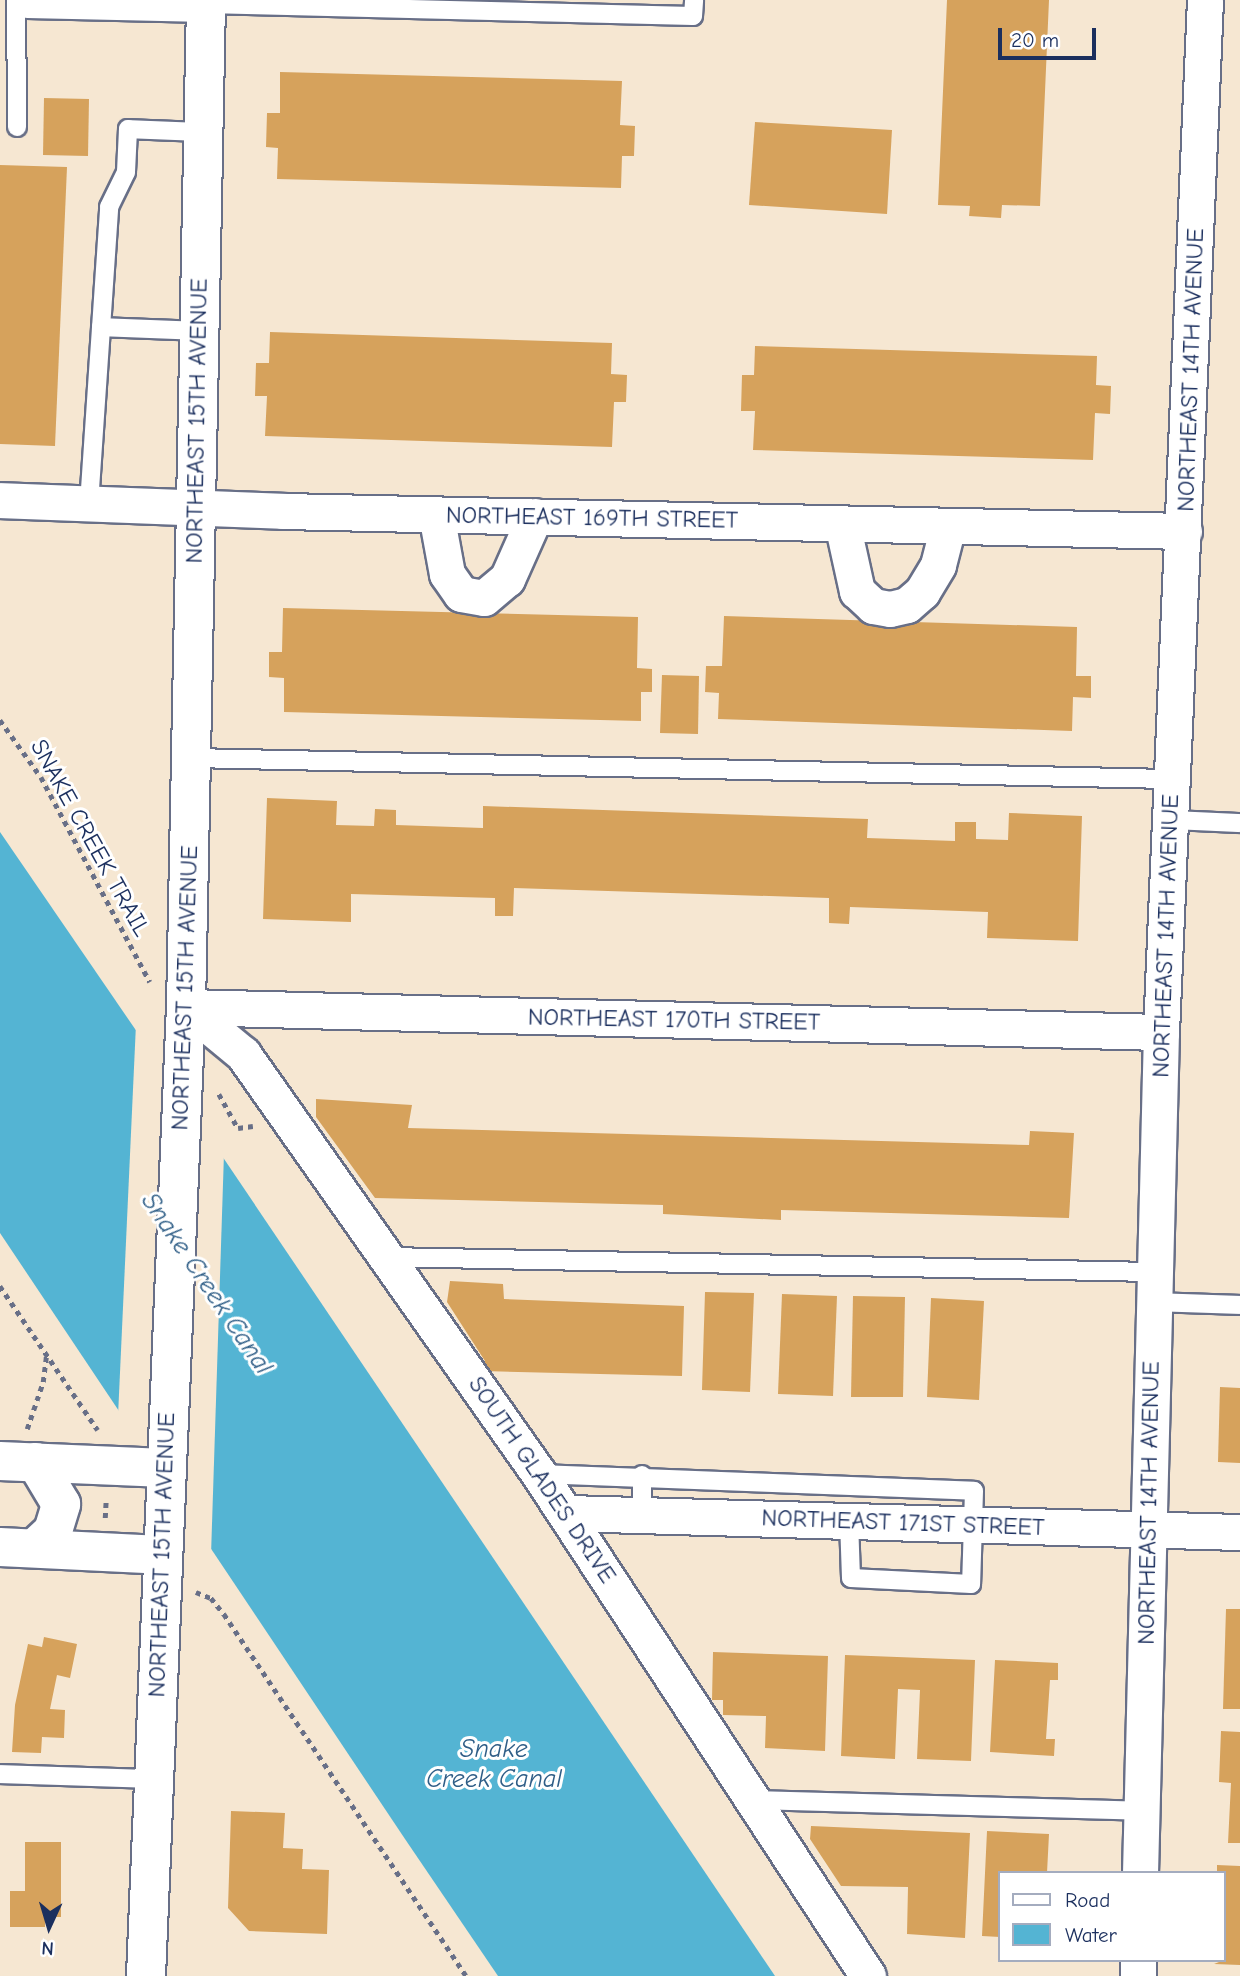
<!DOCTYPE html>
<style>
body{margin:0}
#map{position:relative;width:1240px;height:1976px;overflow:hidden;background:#f6e7d2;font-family:"Comic Neue",sans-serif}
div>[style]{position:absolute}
.water>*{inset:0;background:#54b4d3}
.pier>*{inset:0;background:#f6e7d2}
.building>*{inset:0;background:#d6a25c}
.path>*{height:4.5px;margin-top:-2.25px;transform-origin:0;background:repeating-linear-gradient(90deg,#686f87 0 5px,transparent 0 10px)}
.roads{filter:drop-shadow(2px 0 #686f87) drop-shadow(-2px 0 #686f87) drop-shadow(0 2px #686f87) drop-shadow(0 -2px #686f87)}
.service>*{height:18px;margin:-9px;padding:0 9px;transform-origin:9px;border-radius:9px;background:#fff}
.minor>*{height:35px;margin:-17.5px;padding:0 17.5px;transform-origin:17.5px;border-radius:17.5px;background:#fff}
.tertiary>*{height:38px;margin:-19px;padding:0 19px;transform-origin:19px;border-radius:19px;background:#fff}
span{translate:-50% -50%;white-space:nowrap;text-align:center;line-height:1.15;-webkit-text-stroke:6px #fff;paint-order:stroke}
.street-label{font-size:24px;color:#1b2f5e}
.water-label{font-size:26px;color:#2f5e87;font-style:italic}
.legend{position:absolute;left:998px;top:1871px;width:228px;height:91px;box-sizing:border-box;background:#fff;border:2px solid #a4acbf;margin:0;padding:9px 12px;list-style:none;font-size:21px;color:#1b2f5e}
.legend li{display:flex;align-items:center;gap:14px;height:35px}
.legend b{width:35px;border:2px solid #a4acbf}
.north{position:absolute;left:14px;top:1892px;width:70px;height:70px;-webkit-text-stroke:5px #fff;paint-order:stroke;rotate:184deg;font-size:19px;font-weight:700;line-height:28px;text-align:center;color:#1b2f5e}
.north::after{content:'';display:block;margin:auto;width:24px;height:32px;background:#1b2f5e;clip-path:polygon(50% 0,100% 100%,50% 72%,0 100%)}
.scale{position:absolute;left:998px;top:28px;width:98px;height:32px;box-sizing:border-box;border:4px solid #1b2f5e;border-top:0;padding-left:9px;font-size:21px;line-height:24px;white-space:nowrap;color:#1b2f5e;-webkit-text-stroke:5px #fff;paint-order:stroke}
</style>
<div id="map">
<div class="water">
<div style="clip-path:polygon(0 832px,218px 1150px,775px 1976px,498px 1976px,405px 1839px,0 1233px)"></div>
</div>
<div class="pier">
<div style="clip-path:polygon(136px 1024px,224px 1153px,211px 1555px,118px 1416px)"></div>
</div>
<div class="building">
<div style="clip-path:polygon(947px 0,1049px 0,1040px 206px,1002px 205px,1001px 218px,969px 216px,970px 206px,938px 205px)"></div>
<div style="clip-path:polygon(280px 72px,622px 81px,620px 125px,635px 126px,634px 156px,622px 156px,621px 188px,277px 179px,278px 148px,266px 147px,267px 113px,280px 113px)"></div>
<div style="clip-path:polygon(44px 98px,89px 99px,88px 156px,43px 155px)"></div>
<div style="clip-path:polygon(755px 122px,892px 130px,887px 214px,749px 205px)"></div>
<div style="clip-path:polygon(0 165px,67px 167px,55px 446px,0 444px)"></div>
<div style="clip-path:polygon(270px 332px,612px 343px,611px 374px,627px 375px,626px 402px,614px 402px,612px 447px,265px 436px,267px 396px,255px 396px,256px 363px,269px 363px)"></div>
<div style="clip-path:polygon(755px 346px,1097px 356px,1096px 385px,1111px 386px,1110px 414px,1095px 413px,1093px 460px,753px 450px,755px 411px,741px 411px,742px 375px,754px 375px)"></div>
<div style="clip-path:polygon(283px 608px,638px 617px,637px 668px,652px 669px,652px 692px,641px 692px,641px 721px,284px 712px,284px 678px,269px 677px,269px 652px,282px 652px)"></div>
<div style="clip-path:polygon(724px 616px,1077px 627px,1076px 676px,1091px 676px,1091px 698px,1073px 697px,1072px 731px,718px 719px,719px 693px,705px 692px,706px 666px,722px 666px)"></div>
<div style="clip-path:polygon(662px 675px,699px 676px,698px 734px,660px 733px)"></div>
<div style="clip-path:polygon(267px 798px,337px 801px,336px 825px,374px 826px,375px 809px,396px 810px,396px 825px,483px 828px,483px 806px,868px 819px,867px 838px,955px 841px,955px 822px,976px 822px,976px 839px,1008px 840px,1009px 813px,1082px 816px,1078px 941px,987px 938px,988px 912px,850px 907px,849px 924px,829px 923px,829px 898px,514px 888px,513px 916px,495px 916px,495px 898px,351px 894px,351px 922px,263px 919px)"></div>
<div style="clip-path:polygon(316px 1099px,412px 1105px,408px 1128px,1029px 1145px,1030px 1131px,1074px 1133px,1069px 1218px,781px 1210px,781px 1220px,663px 1214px,663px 1205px,375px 1198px,316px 1117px)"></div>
<div style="clip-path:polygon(450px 1281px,503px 1284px,504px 1299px,684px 1306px,682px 1376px,483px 1371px,485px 1361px,447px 1302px)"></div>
<div style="clip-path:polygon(705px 1292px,754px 1293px,750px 1392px,702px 1390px)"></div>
<div style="clip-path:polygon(782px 1294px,837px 1296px,833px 1396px,778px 1394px)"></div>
<div style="clip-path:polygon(853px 1296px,905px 1297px,903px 1397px,851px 1397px)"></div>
<div style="clip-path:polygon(931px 1298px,984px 1301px,979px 1400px,927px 1397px)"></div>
<div style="clip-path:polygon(1220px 1387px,1240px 1388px,1240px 1463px,1218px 1462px)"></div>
<div style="clip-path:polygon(1226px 1609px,1240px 1609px,1240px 1709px,1223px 1709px)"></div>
<div style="clip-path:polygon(44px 1637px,77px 1644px,70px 1678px,57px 1675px,50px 1709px,65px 1710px,64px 1738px,42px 1737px,41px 1753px,12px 1752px,15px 1705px,28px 1644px,42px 1647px)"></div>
<div style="clip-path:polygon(713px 1652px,828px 1656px,825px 1751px,765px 1748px,766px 1716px,723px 1715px,723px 1700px,712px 1700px)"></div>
<div style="clip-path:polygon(845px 1655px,975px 1660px,971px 1761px,917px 1759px,920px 1690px,898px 1689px,895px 1759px,841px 1756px)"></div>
<div style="clip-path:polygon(995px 1660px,1058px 1663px,1058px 1680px,1050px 1680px,1046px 1739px,1055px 1739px,1054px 1756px,990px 1752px)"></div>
<div style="clip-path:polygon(1221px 1731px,1240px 1732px,1240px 1843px,1228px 1843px,1231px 1783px,1219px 1782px)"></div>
<div style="clip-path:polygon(231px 1811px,285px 1813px,283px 1848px,303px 1849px,302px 1869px,329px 1870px,327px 1934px,249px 1931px,228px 1908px)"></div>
<div style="clip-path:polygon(811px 1826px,970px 1833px,965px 1938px,907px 1934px,908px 1887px,841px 1886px,810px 1839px)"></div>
<div style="clip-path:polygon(987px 1831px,1049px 1834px,1047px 1873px,1000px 1873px,1000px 1937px,982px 1936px)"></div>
<div style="clip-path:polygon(25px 1842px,61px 1842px,61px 1917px,45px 1917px,45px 1927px,10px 1927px,10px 1891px,25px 1891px)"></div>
<div style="clip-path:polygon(1217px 1865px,1240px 1866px,1240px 1965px,1214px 1964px,1224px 1960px,1224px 1873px,1217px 1873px)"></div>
</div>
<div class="path">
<div style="left:0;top:720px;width:70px;rotate:54.3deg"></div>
<div style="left:41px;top:777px;width:232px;rotate:62deg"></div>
<div style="left:219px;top:1094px;width:39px;rotate:61deg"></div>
<div style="left:238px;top:1128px;width:15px;rotate:-8deg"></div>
<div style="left:0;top:1286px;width:174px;rotate:55.8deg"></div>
<div style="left:27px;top:1429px;width:50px;rotate:-71.2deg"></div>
<div style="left:43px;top:1382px;width:26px;rotate:-83deg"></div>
<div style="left:105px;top:1518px;width:19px;rotate:-87deg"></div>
<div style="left:196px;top:1592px;width:16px;rotate:22deg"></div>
<div style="left:211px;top:1598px;width:21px;rotate:51deg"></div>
<div style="left:224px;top:1614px;width:435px;rotate:56.2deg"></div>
</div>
<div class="roads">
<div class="service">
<div style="left:16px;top:0;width:127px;rotate:89.5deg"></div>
<div style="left:206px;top:4px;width:487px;rotate:1.4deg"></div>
<div style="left:693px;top:16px;width:16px;rotate:-86deg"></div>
<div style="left:101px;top:327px;width:98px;rotate:2.3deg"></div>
<div style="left:89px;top:504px;width:298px;rotate:-86.1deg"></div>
<div style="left:109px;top:207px;width:39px;rotate:-64deg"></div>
<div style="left:126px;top:172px;width:43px;rotate:-87.3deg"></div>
<div style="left:128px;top:129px;width:76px;rotate:2.3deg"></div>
<div style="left:191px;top:758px;width:982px;rotate:1.23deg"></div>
<div style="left:1171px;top:820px;width:69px;rotate:2.5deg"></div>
<div style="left:386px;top:1257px;width:768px;rotate:1.12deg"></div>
<div style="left:1154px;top:1302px;width:86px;rotate:2deg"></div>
<div style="left:539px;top:1474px;width:435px;rotate:2.2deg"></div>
<div style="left:974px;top:1491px;width:93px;rotate:91.8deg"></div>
<div style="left:971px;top:1584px;width:120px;rotate:-177.1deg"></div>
<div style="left:851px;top:1578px;width:56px;rotate:-92deg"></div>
<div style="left:642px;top:1475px;width:40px;rotate:90deg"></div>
<div style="left:0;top:1774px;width:153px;rotate:1.9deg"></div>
<div style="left:754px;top:1800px;width:387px;rotate:1.6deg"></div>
</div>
<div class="minor">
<div style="left:27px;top:0;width:179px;rotate:1.3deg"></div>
<div style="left:0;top:500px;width:283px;rotate:2.2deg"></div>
<div style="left:283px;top:511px;width:901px;rotate:1.27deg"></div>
<div style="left:436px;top:514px;width:61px;rotate:79.6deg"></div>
<div style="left:447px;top:574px;width:24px;rotate:55deg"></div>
<div style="left:461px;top:594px;width:23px;rotate:10deg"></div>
<div style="left:484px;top:598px;width:30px;rotate:-40deg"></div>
<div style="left:507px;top:579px;width:69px;rotate:-66deg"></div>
<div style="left:842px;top:523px;width:70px;rotate:77.6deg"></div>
<div style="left:857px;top:591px;width:22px;rotate:43deg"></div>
<div style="left:873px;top:606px;width:17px;rotate:10deg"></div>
<div style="left:890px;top:609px;width:17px;rotate:-13deg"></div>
<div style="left:907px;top:605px;width:20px;rotate:-41deg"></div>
<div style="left:922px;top:592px;width:31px;rotate:-59deg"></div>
<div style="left:938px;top:565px;width:40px;rotate:-75.6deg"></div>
<div style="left:186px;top:1007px;width:74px;rotate:39.5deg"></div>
<div style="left:243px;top:1054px;width:514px;rotate:54.83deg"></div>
<div style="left:539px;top:1474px;width:600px;rotate:56.76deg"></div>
<div style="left:186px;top:1007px;width:975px;rotate:1.47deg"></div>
<div style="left:567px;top:1513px;width:673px;rotate:1.62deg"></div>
<div style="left:1140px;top:1873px;width:841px;rotate:-88.57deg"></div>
<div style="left:1161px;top:1032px;width:1033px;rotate:-87.56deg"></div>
<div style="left:1138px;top:1976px;width:16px;rotate:-90deg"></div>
</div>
<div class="tertiary">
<div style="left:0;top:1461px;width:165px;rotate:2.4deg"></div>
<div style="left:0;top:1547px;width:161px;rotate:2.8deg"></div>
<div style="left:35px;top:1548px;width:25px;rotate:-43deg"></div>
<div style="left:53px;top:1531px;width:28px;rotate:-73deg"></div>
<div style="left:61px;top:1504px;width:49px;rotate:-120.8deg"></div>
<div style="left:146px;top:1976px;width:970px;rotate:-87.64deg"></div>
<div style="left:186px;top:1007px;width:1007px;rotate:-88.86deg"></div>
</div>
</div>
<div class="street-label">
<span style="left:1191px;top:370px;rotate:-88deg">NORTHEAST 14TH AVENUE</span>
<span style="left:197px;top:421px;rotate:-89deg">NORTHEAST 15TH AVENUE</span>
<span style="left:592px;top:518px;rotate:1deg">NORTHEAST 169TH STREET</span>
<span style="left:90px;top:838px;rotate:61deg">SNAKE CREEK TRAIL</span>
<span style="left:1166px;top:936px;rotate:-88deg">NORTHEAST 14TH AVENUE</span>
<span style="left:185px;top:988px;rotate:-88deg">NORTHEAST 15TH AVENUE</span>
<span style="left:674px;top:1020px;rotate:1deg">NORTHEAST 170TH STREET</span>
<span style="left:542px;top:1480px;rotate:56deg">SOUTH GLADES DRIVE</span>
<span style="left:1149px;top:1503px;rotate:-89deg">NORTHEAST 14TH AVENUE</span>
<span style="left:903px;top:1523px;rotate:2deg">NORTHEAST 171ST STREET</span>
<span style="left:162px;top:1555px;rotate:-88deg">NORTHEAST 15TH AVENUE</span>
</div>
<div class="water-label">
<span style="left:206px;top:1284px;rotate:56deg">Snake Creek Canal</span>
<span style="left:494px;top:1765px">Snake<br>Creek Canal</span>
</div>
<ul class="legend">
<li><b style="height:9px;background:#fff"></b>Road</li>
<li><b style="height:19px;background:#54b4d3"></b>Water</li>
</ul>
<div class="north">N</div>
<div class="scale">20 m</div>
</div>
